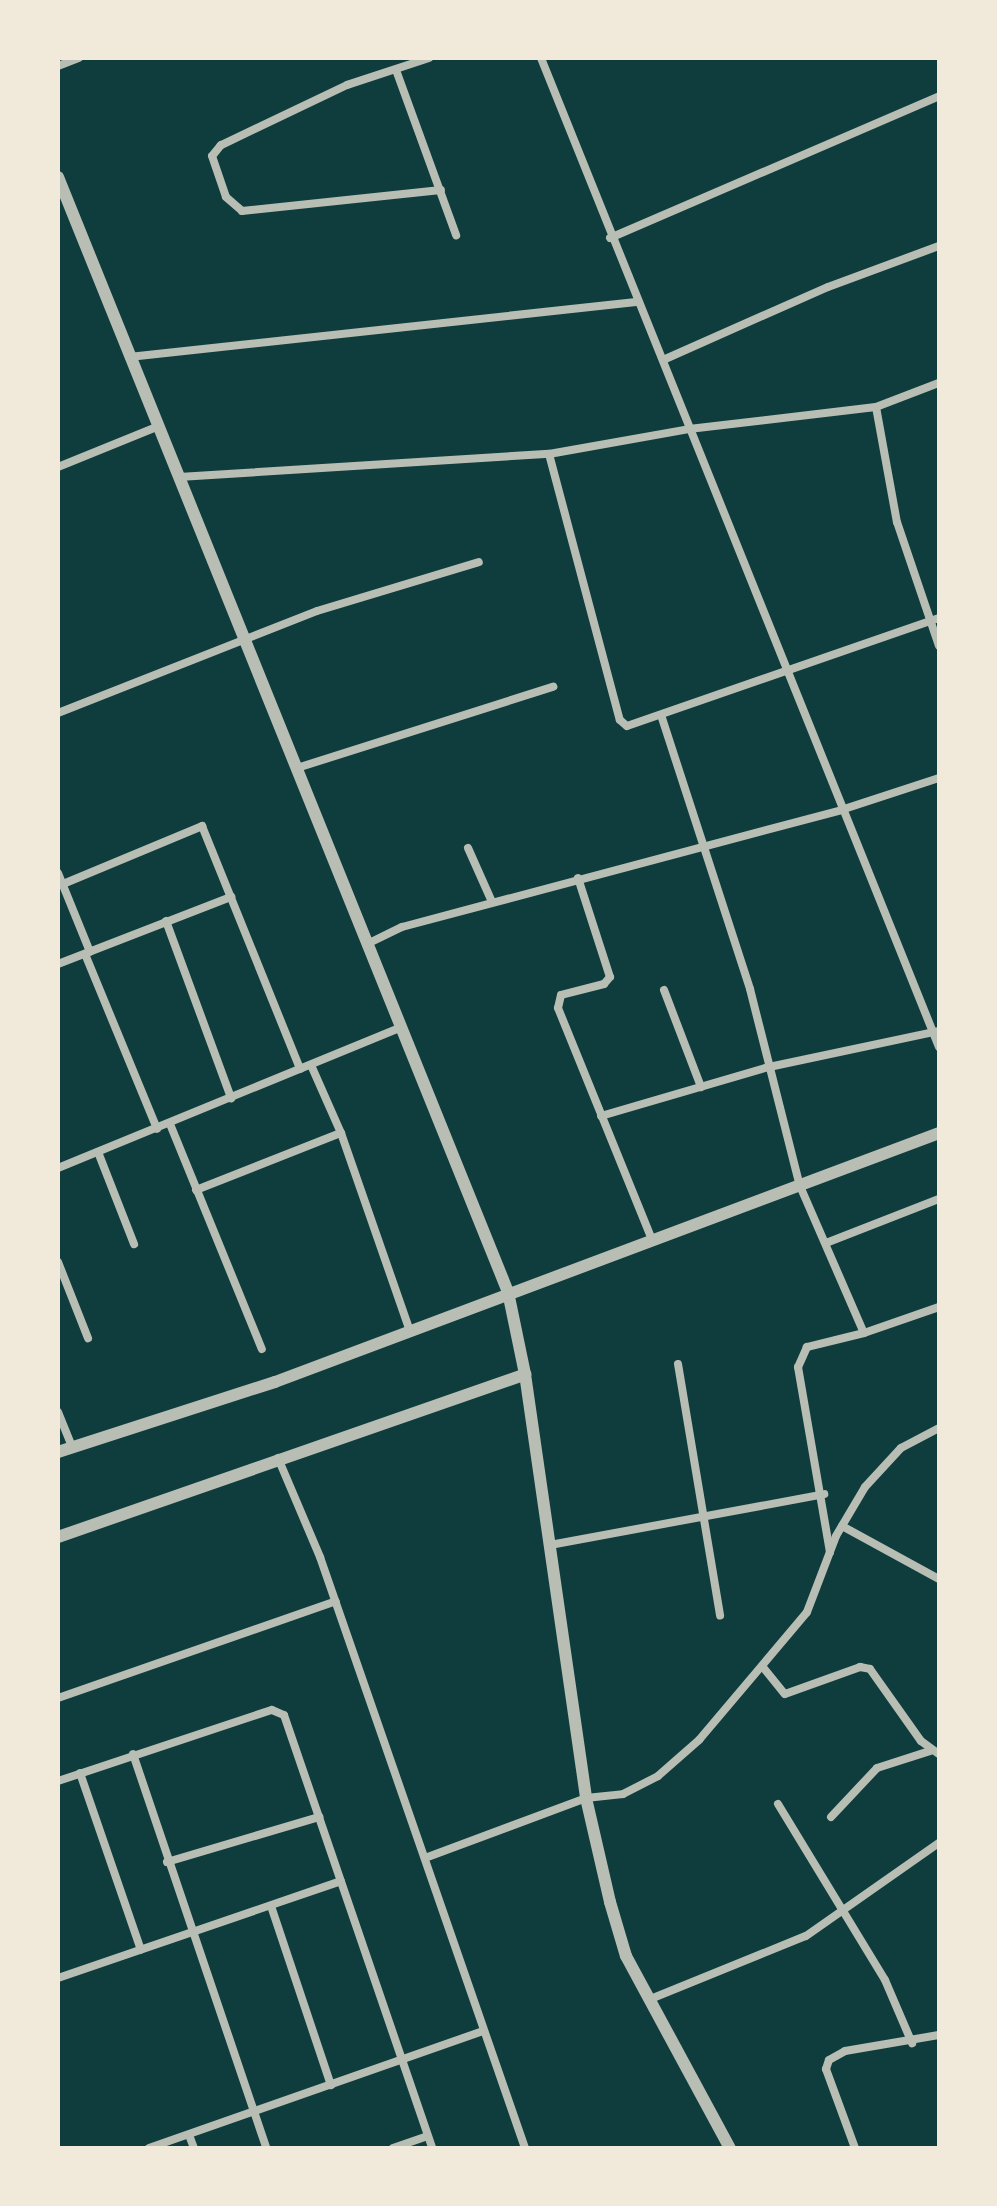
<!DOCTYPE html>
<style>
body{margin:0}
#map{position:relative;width:997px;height:2206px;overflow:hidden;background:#0f3d3e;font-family:Inter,sans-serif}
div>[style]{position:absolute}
.minor>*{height:8px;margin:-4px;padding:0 4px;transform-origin:4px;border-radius:4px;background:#b8beb3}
.tertiary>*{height:12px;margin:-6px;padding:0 6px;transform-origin:6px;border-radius:6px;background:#b8beb3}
span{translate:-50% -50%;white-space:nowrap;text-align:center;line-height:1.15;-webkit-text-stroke:6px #f1e9da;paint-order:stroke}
.frame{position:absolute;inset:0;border:60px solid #f1e9da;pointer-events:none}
</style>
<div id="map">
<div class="minor">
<div style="left:429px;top:58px;width:86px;rotate:161.8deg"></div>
<div style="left:347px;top:85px;width:140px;rotate:154.5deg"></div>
<div style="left:221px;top:145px;width:14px;rotate:129deg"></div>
<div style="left:212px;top:156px;width:43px;rotate:71.1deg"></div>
<div style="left:226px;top:197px;width:21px;rotate:41deg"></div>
<div style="left:242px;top:211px;width:200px;rotate:-6deg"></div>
<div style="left:541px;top:58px;width:1066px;rotate:68.08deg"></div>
<div style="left:58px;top:66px;width:22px;rotate:-21deg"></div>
<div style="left:396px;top:70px;width:176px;rotate:70deg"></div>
<div style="left:610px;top:238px;width:358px;rotate:-23.3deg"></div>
<div style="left:129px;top:357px;width:510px;rotate:-6.19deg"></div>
<div style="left:663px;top:360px;width:180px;rotate:-23.9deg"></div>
<div style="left:828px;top:287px;width:118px;rotate:-20.3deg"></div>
<div style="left:876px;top:407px;width:117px;rotate:79.7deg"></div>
<div style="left:897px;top:522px;width:131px;rotate:71.3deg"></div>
<div style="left:549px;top:454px;width:275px;rotate:75.1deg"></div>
<div style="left:620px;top:720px;width:9px;rotate:41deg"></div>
<div style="left:627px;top:726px;width:330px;rotate:-19.1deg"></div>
<div style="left:58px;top:467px;width:109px;rotate:-22.1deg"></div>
<div style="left:179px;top:477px;width:371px;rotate:-3.6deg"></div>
<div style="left:549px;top:454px;width:142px;rotate:-10.1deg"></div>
<div style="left:689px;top:429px;width:188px;rotate:-6.7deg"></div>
<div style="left:876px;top:407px;width:67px;rotate:-20.9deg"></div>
<div style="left:58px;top:713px;width:278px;rotate:-21.5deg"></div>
<div style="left:317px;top:611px;width:169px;rotate:-16.8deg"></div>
<div style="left:662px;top:718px;width:285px;rotate:72deg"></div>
<div style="left:750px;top:989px;width:203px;rotate:75.8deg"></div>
<div style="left:800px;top:1186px;width:160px;rotate:66.5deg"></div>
<div style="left:864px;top:1333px;width:59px;rotate:166.2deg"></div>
<div style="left:807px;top:1347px;width:22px;rotate:114deg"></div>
<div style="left:798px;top:1367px;width:188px;rotate:80.2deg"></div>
<div style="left:297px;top:768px;width:269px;rotate:-17.6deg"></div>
<div style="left:468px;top:848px;width:59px;rotate:66deg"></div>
<div style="left:58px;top:873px;width:85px;rotate:67.9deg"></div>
<div style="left:578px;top:878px;width:104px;rotate:72.1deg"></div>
<div style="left:610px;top:977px;width:9px;rotate:131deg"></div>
<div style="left:604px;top:984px;width:44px;rotate:165.7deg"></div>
<div style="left:561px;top:995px;width:13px;rotate:103deg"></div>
<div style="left:558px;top:1008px;width:250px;rotate:67.9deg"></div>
<div style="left:63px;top:884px;width:151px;rotate:-22.6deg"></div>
<div style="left:202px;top:826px;width:262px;rotate:68deg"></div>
<div style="left:166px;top:921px;width:189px;rotate:69.8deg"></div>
<div style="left:367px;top:944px;width:39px;rotate:-26deg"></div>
<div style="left:402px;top:927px;width:454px;rotate:-14.9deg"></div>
<div style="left:841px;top:810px;width:103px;rotate:-18.1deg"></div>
<div style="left:85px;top:954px;width:189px;rotate:67.6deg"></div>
<div style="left:58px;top:964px;width:186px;rotate:-21.2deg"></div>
<div style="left:664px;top:990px;width:104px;rotate:69.1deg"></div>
<div style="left:601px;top:1116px;width:175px;rotate:-16.3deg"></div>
<div style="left:769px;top:1067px;width:174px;rotate:-12deg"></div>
<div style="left:170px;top:1124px;width:243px;rotate:67.8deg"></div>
<div style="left:341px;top:1133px;width:210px;rotate:70.8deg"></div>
<div style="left:98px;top:1152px;width:99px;rotate:68.6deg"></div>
<div style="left:58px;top:1168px;width:369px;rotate:-22.3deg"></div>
<div style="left:196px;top:1190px;width:156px;rotate:-21.5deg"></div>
<div style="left:341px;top:1133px;width:74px;rotate:-113.8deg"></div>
<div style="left:826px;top:1243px;width:121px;rotate:-21.3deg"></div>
<div style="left:58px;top:1262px;width:82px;rotate:68.5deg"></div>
<div style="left:864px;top:1333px;width:79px;rotate:-19.1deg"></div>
<div style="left:678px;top:1364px;width:255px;rotate:80.5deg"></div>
<div style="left:58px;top:1412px;width:37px;rotate:68deg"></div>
<div style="left:278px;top:1458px;width:108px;rotate:67deg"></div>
<div style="left:320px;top:1557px;width:626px;rotate:70.87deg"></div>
<div style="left:842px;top:1526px;width:111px;rotate:28.7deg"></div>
<div style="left:550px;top:1545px;width:279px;rotate:-10.5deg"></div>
<div style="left:762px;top:1666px;width:36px;rotate:51deg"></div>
<div style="left:785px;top:1694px;width:80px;rotate:-19.8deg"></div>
<div style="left:860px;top:1667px;width:10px;rotate:11deg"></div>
<div style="left:870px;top:1669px;width:88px;rotate:54.7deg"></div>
<div style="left:921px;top:1741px;width:22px;rotate:36deg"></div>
<div style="left:58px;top:1698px;width:294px;rotate:-19.2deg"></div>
<div style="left:133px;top:1754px;width:416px;rotate:71.3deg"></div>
<div style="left:80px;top:1773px;width:187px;rotate:71deg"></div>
<div style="left:58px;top:1781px;width:225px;rotate:-18.4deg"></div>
<div style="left:272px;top:1710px;width:13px;rotate:23deg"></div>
<div style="left:284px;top:1715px;width:458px;rotate:71.1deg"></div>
<div style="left:778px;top:1804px;width:206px;rotate:58.7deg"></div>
<div style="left:885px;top:1980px;width:69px;rotate:66.8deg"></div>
<div style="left:831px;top:1817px;width:67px;rotate:-46.8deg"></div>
<div style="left:877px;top:1768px;width:56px;rotate:-17.8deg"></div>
<div style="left:425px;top:1858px;width:172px;rotate:-20.4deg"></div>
<div style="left:586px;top:1798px;width:37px;rotate:-6deg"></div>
<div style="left:623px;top:1794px;width:39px;rotate:-27deg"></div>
<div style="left:658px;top:1776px;width:55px;rotate:-41.3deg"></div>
<div style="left:699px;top:1740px;width:167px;rotate:-49.8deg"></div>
<div style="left:807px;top:1612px;width:81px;rotate:-69.1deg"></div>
<div style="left:836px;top:1536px;width:57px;rotate:-59.4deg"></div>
<div style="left:865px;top:1487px;width:53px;rotate:-47.3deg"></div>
<div style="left:901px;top:1448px;width:43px;rotate:-27.8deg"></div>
<div style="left:167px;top:1862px;width:159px;rotate:-16.5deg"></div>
<div style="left:271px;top:1906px;width:189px;rotate:71.5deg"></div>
<div style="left:58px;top:1978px;width:299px;rotate:-18.9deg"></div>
<div style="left:648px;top:2000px;width:170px;rotate:-22.1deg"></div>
<div style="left:806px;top:1936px;width:162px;rotate:-35deg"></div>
<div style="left:189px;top:2135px;width:14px;rotate:69deg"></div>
<div style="left:149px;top:2148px;width:354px;rotate:-19.3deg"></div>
<div style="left:393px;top:2148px;width:36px;rotate:-19deg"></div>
<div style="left:855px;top:2148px;width:84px;rotate:-110.2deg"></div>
<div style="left:826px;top:2069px;width:9px;rotate:-72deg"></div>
<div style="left:829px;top:2060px;width:18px;rotate:-29deg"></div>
<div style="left:845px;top:2051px;width:95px;rotate:-9.7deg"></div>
</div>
<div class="tertiary">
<div style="left:58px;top:177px;width:1202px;rotate:68.02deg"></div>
<div style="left:508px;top:1292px;width:84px;rotate:78.3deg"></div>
<div style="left:525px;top:1374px;width:428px;rotate:81.8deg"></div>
<div style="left:586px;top:1798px;width:107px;rotate:77deg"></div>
<div style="left:610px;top:1902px;width:56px;rotate:73.5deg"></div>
<div style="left:626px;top:1956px;width:218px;rotate:61.6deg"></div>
<div style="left:58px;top:1452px;width:228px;rotate:-17.9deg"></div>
<div style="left:275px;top:1382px;width:709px;rotate:-20.56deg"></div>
<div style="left:58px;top:1537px;width:495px;rotate:-19.2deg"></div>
</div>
<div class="frame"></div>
</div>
